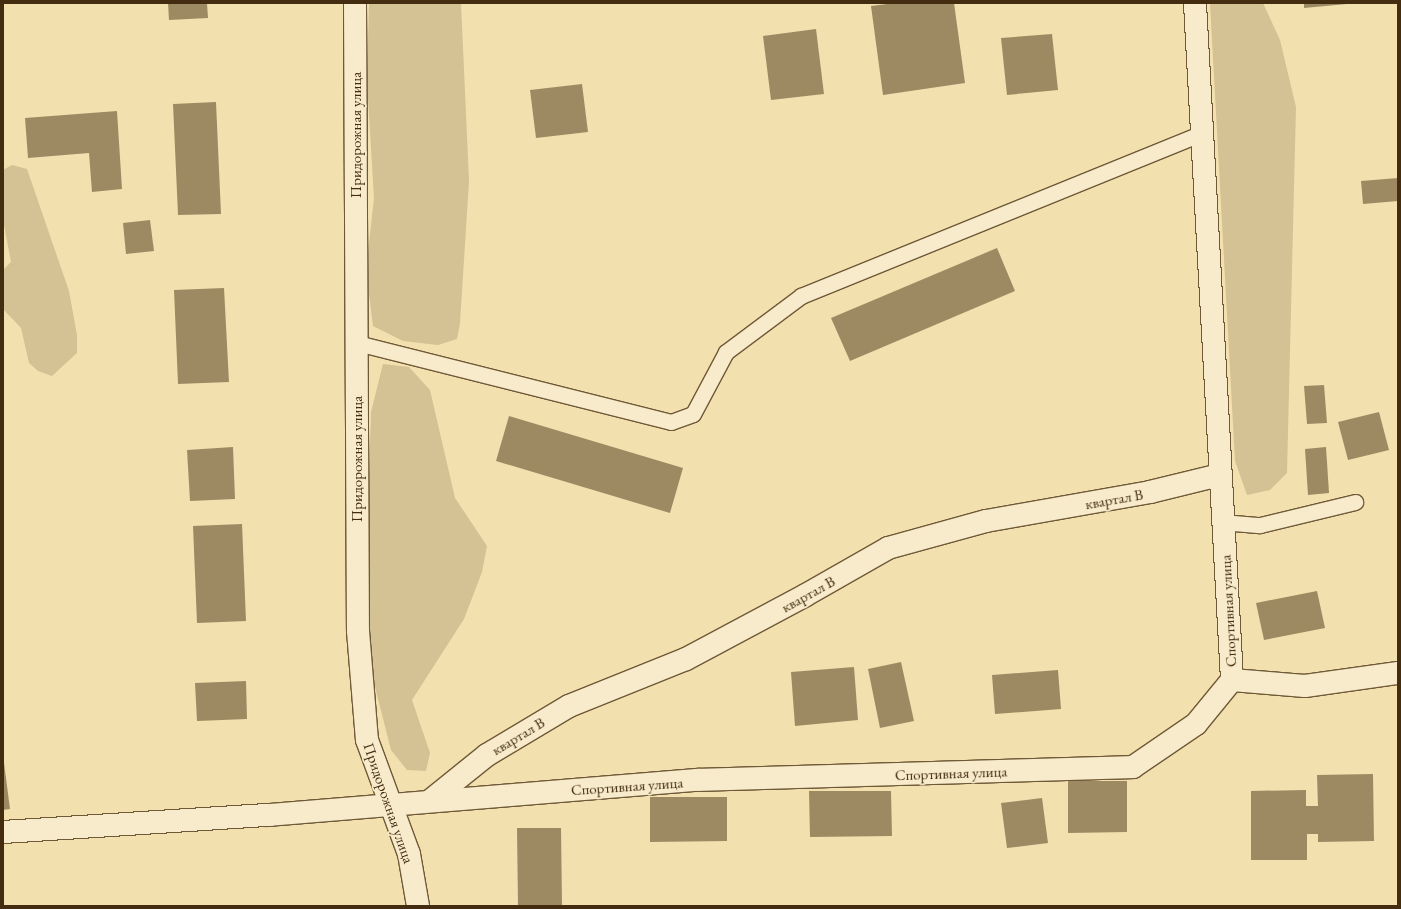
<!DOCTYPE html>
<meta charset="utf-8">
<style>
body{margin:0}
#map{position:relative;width:1401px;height:909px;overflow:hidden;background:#f2e0af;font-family:"EB Garamond",serif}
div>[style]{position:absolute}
.green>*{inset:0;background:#d4c194}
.building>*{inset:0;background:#9e8a62}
.roads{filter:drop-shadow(1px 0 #6f5937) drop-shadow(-1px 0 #6f5937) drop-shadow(0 1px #6f5937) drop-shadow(0 -1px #6f5937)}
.service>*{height:15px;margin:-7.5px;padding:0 7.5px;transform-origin:7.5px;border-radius:7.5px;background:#f7ebcb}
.minor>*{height:22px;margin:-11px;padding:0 11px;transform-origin:11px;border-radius:11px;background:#f7ebcb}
span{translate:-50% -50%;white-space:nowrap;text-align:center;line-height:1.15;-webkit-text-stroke:3.5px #f7ebcb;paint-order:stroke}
.street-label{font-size:15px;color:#432c0f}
.frame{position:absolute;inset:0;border:4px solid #432c0f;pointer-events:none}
</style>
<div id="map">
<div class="green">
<div style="clip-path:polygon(369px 3px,461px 3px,469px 181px,460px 323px,457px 339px,438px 345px,403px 341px,373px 326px,366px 270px,374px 198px,367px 81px)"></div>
<div style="clip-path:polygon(1210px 3px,1263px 3px,1280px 40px,1296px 107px,1287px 473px,1270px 490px,1247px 495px,1235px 461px)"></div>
<div style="clip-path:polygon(12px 165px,27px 169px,69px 291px,77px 335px,77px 353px,52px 376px,38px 371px,29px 363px,21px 328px,3px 309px,3px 270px,11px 262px,3px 219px,3px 170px)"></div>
<div style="clip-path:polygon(383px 364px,409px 367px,430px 390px,455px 498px,487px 546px,482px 572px,464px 619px,412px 700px,430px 753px,426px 771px,407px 770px,391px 750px,374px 683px,365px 602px,371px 412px)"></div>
</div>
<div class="building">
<div style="clip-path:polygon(168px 3px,207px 3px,208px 18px,169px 20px)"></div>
<div style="clip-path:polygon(895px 3px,954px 3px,965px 83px,883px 95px,871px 6px)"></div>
<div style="clip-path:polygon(1304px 3px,1347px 3px,1347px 4px,1304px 8px)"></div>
<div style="clip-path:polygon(816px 29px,824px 94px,771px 100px,763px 36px)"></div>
<div style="clip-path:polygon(1052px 34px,1058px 90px,1007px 95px,1001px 38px)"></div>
<div style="clip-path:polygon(582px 84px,588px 132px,536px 138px,530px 90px)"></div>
<div style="clip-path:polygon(216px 102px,221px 214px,178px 215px,173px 104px)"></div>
<div style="clip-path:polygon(117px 111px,122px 189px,92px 192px,89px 153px,28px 158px,25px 118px)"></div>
<div style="clip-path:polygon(1398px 178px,1398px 201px,1363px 204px,1361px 181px)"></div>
<div style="clip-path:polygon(150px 220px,154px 251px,126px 254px,123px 223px)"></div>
<div style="clip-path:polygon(997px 248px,1015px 291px,850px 361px,831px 318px)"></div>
<div style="clip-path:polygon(224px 288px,229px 382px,178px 384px,174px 290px)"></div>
<div style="clip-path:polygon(1324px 385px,1327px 423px,1307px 424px,1304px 386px)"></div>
<div style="clip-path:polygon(1379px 412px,1389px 450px,1348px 460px,1338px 422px)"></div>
<div style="clip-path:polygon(509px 416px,683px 468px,670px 513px,496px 461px)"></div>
<div style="clip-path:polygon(233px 447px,235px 499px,190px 501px,187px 450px)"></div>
<div style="clip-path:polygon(1326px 447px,1329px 493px,1308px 495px,1305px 449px)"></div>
<div style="clip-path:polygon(242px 524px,246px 621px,197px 623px,193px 526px)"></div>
<div style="clip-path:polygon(1317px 591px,1325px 628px,1264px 640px,1256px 603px)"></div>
<div style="clip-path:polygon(901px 662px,914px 721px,880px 728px,868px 669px)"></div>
<div style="clip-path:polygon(854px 667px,858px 720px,795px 726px,791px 672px)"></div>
<div style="clip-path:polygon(1058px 670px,1061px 709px,995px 714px,992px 675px)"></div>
<div style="clip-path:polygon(246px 681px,247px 719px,197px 721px,195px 683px)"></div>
<div style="clip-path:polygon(3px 755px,10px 809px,3px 810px)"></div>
<div style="clip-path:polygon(1373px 774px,1374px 841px,1318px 842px,1318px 834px,1307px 834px,1307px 860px,1251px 860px,1251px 791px,1306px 790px,1306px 806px,1318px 806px,1317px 775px)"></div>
<div style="clip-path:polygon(1068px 781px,1127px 781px,1127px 832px,1068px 833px)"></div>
<div style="clip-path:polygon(809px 791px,891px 791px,892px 836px,810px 837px)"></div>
<div style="clip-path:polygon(650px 797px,727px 797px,727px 841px,650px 842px)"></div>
<div style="clip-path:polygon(1042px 798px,1048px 843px,1007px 848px,1001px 803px)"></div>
<div style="clip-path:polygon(517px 828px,561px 828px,562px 906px,518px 906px)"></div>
</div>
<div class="roads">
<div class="service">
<div style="left:357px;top:343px;width:324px;rotate:14.1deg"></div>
<div style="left:671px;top:422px;width:23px;rotate:-20deg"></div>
<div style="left:693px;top:414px;width:70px;rotate:-62deg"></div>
<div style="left:726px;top:352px;width:94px;rotate:-36.7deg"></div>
<div style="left:801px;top:296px;width:431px;rotate:-22.1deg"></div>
<div style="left:1222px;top:522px;width:38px;rotate:5deg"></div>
<div style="left:1260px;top:525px;width:98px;rotate:-13.6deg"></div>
</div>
<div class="minor">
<div style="left:355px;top:3px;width:628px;rotate:89.73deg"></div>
<div style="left:358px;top:631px;width:109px;rotate:85.3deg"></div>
<div style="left:367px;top:740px;width:121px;rotate:69.8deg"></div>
<div style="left:409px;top:854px;width:53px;rotate:80.2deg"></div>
<div style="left:1232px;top:680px;width:73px;rotate:4.7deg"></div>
<div style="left:1305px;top:686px;width:94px;rotate:-8deg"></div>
<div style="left:431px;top:800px;width:72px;rotate:-38.8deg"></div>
<div style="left:487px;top:755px;width:96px;rotate:-30.9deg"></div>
<div style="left:569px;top:706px;width:126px;rotate:-21.9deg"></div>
<div style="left:686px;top:659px;width:134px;rotate:-28.1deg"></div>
<div style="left:804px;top:596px;width:97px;rotate:-29.7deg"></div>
<div style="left:888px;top:548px;width:102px;rotate:-15.4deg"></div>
<div style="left:986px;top:521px;width:167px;rotate:-10deg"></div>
<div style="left:1150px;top:492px;width:71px;rotate:-13.8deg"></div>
<div style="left:3px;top:832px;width:267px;rotate:-3.7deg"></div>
<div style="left:269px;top:815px;width:430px;rotate:-4.7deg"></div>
<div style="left:698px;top:780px;width:435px;rotate:-1.7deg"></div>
<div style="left:1133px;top:767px;width:76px;rotate:-34.3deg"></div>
<div style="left:1196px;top:724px;width:57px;rotate:-50.7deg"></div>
<div style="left:1232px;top:680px;width:678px;rotate:-93.13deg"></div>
</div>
</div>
<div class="street-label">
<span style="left:356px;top:135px;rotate:-90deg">Придорожная улица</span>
<span style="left:357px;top:459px;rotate:-90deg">Придорожная улица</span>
<span style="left:1114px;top:499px;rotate:-10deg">квартал В</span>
<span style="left:808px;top:594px;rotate:-29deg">квартал В</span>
<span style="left:1228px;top:611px;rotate:-93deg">Спортивная улица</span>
<span style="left:518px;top:736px;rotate:-31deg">квартал В</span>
<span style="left:951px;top:773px;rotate:-2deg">Спортивная улица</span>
<span style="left:627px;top:786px;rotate:-4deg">Спортивная улица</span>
<span style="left:389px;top:803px;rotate:71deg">Придорожная улица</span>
</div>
<div class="frame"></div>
</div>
